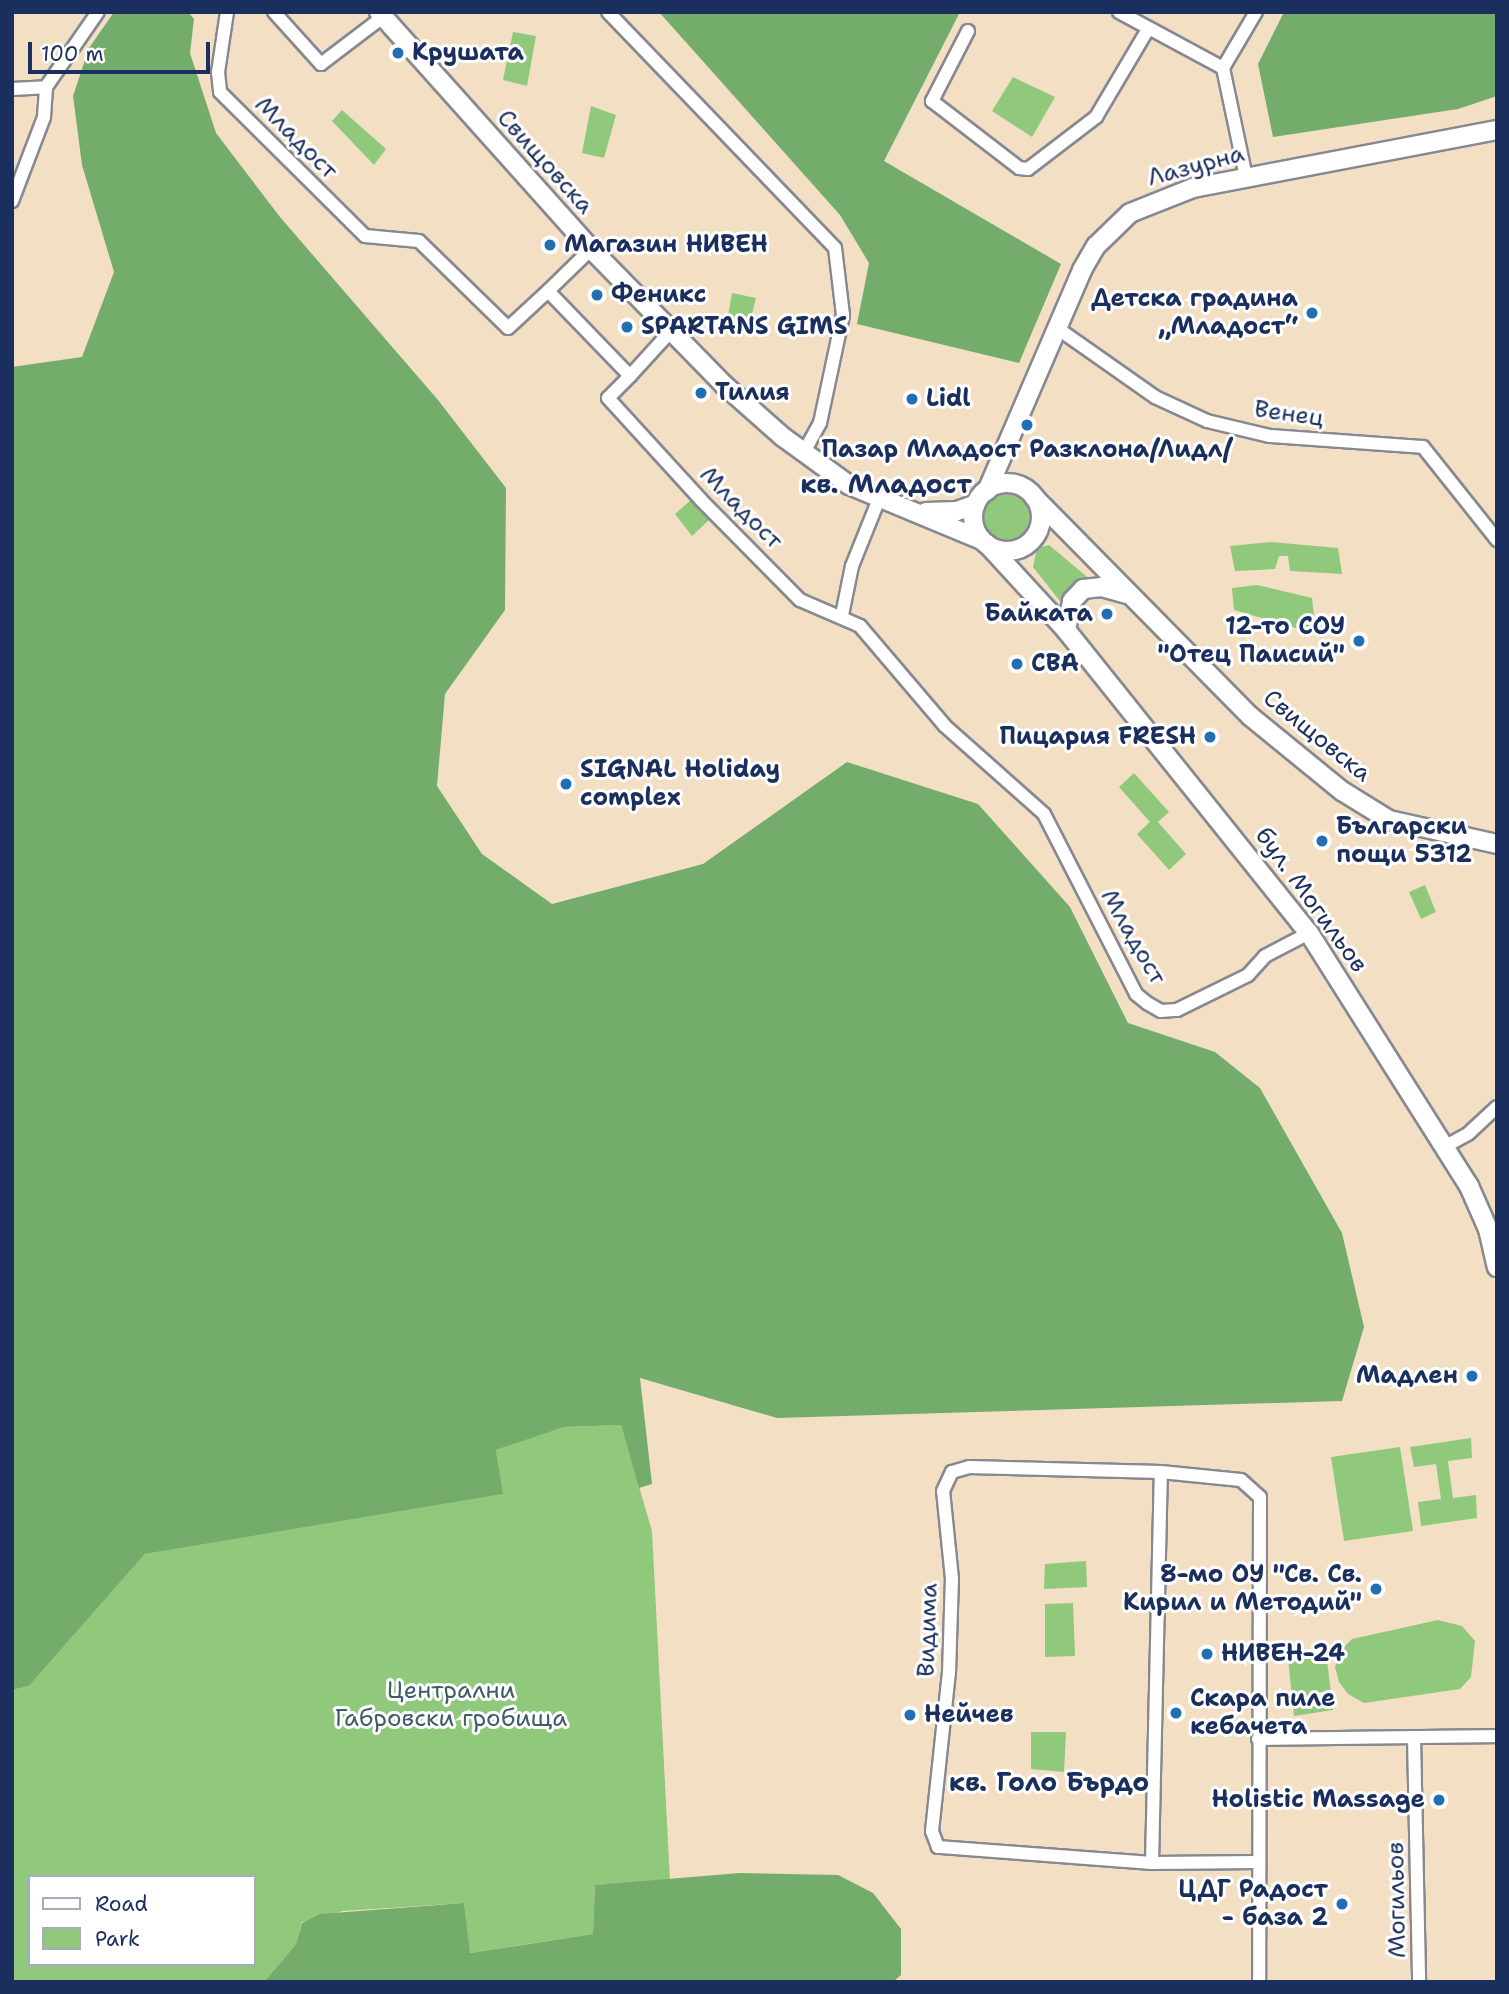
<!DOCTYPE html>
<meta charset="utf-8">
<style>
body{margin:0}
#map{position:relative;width:1509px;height:1994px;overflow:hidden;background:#f3e0c4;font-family:"Shantell Sans",sans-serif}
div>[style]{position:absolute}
.green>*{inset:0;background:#90c87c}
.round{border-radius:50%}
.forest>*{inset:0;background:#74ac6c}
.roads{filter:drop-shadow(2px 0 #878891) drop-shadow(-2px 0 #878891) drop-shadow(0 2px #878891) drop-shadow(0 -2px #878891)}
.street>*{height:12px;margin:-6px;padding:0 6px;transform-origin:6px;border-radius:6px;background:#fff}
.secondary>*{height:18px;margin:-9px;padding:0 9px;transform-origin:9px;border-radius:9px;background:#fff}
.secondary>.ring{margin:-9px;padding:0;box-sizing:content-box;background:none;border:18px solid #fff;border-radius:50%}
.dots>*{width:19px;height:19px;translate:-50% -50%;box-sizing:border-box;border:4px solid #fff;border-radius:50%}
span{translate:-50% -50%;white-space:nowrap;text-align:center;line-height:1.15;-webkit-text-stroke:6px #fff;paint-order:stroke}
.poi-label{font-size:24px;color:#1b2f5e;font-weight:700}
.left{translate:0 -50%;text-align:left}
.right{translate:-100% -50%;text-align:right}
.street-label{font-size:24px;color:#1b2f5e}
.park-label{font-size:24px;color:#3e5d67}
.neighbourhood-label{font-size:26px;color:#1b2f5e;font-weight:700}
.frame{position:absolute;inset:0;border:14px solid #1b2f5e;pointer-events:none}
.legend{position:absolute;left:28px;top:1875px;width:228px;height:91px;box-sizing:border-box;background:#fff;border:2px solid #a4acbf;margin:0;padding:9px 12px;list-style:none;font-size:21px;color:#1b2f5e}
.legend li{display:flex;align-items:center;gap:14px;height:35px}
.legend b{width:35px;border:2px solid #a4acbf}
.scale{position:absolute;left:28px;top:42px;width:182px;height:32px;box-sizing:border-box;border:4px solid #1b2f5e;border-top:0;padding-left:9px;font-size:21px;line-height:24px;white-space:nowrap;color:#1b2f5e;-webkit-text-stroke:5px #fff;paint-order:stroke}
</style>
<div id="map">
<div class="green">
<div style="clip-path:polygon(513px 32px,536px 36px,527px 86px,503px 80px)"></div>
<div style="clip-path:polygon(1013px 77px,1055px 97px,1032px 137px,992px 111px)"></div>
<div style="clip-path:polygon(591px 106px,616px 115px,604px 158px,582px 153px)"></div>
<div style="clip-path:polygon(342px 110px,386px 149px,374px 165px,332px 121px)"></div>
<div style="clip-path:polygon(732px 293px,756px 298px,747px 334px,726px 328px)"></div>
<div class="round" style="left:982px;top:494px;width:50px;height:50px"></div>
<div style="clip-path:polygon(691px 500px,710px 519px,692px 536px,675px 514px)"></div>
<div style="clip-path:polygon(1271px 542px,1338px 548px,1342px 574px,1290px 571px,1288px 556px,1279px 556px,1275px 569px,1235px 571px,1230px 546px)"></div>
<div style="clip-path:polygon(1049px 545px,1092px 581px,1063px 605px,1033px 567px,1037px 548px)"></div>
<div style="clip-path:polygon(1257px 585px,1312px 598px,1316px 634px,1234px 610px,1232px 588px)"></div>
<div style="clip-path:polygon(1134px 773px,1169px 812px,1158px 822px,1186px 854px,1169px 870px,1137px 834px,1150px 822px,1119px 787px)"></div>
<div style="clip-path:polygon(1425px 885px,1436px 912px,1421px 919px,1409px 892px)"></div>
<div style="clip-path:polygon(evenodd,621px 1425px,652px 1531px,670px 1881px,595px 1885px,593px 1934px,469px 1953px,464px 1903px,343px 1911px,302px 1922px,296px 1944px,264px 1982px,12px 1982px,12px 1690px,29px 1686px,145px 1554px,502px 1494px,496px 1450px,563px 1427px,621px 1425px,30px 1877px,254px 1877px,254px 1964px,30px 1964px,30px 1877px)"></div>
<div style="clip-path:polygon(1471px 1438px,1472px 1458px,1448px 1461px,1453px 1498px,1476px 1495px,1477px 1518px,1421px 1526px,1418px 1502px,1441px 1499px,1436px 1464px,1414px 1467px,1410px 1447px)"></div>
<div style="clip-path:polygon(1400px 1447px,1413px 1531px,1344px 1541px,1331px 1457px)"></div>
<div style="clip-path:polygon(1086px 1561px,1087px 1587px,1044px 1589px,1045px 1564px)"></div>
<div style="clip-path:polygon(1073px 1603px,1075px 1656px,1045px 1657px,1045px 1604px)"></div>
<div style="clip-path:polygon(1438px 1620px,1462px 1626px,1475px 1641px,1471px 1677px,1460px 1689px,1364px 1703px,1348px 1694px,1339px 1682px,1335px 1667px,1341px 1650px,1352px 1639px)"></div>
<div style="clip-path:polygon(1326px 1652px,1333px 1710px,1294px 1716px,1288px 1658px)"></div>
<div style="clip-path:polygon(1031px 1732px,1066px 1732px,1064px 1772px,1031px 1769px)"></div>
</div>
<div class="forest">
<div style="clip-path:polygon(114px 12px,188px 12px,194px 19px,190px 53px,216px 133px,280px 217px,438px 400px,506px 488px,505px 610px,445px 694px,437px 786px,482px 854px,552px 904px,703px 864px,847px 762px,978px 804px,1070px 907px,1128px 1023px,1215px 1052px,1260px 1088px,1342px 1233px,1364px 1327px,1342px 1401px,777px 1418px,640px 1378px,652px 1484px,639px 1488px,621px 1425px,564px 1427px,496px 1450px,503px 1494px,145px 1554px,29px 1686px,12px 1690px,12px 367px,82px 357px,114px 272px,82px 165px,73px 96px,89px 48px)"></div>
<div style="clip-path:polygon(659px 12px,960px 12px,884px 161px,1061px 264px,1019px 363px,857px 324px,869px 263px,840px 215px)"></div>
<div style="clip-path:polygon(1284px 12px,1497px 12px,1497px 96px,1458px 109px,1273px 137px,1258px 64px)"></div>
<div style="clip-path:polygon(740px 1873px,838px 1875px,873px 1893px,901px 1929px,901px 1975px,893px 1982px,264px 1982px,296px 1944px,302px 1923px,320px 1914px,464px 1903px,470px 1953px,593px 1934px,595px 1885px)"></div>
</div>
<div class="roads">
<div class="street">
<div style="left:227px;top:12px;width:61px;rotate:98.5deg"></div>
<div style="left:218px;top:72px;width:20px;rotate:84deg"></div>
<div style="left:220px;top:92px;width:204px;rotate:44.8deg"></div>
<div style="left:365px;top:236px;width:54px;rotate:5.3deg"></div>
<div style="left:419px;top:241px;width:124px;rotate:44.3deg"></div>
<div style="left:508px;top:328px;width:54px;rotate:-42.8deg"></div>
<div style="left:548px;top:291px;width:118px;rotate:46deg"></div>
<div style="left:630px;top:376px;width:31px;rotate:135deg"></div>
<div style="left:608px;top:398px;width:138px;rotate:47.6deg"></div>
<div style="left:701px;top:500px;width:141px;rotate:45.3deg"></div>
<div style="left:800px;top:600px;width:65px;rotate:23.4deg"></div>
<div style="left:860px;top:626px;width:131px;rotate:49.6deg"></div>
<div style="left:945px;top:726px;width:132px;rotate:41.6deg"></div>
<div style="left:1044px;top:814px;width:202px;rotate:62.9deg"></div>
<div style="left:1136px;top:994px;width:14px;rotate:39deg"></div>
<div style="left:1147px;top:1003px;width:16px;rotate:30deg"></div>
<div style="left:1161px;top:1011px;width:16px;rotate:-4deg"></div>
<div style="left:1177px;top:1010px;width:79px;rotate:-26.2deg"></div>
<div style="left:1248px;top:975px;width:25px;rotate:-48deg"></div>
<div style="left:1265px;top:956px;width:50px;rotate:-27.6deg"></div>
<div style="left:274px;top:12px;width:70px;rotate:47.9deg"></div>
<div style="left:321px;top:64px;width:78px;rotate:-37.2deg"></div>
<div style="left:608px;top:12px;width:327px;rotate:46.1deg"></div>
<div style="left:835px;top:248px;width:67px;rotate:83.2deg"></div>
<div style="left:843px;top:315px;width:110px;rotate:102deg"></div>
<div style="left:820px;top:423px;width:35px;rotate:119deg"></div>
<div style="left:1119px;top:12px;width:118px;rotate:28.3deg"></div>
<div style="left:968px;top:31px;width:79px;rotate:117.2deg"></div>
<div style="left:932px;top:101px;width:110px;rotate:37.6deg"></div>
<div style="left:1019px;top:168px;width:9px;rotate:6deg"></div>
<div style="left:1028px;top:169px;width:86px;rotate:-37.4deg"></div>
<div style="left:1096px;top:117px;width:102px;rotate:-59.4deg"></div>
<div style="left:1223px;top:68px;width:111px;rotate:78.1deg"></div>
<div style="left:1223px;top:68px;width:65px;rotate:-59.5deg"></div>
<div style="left:12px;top:89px;width:34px;rotate:-3deg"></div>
<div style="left:12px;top:201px;width:90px;rotate:-69.1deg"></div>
<div style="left:44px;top:117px;width:30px;rotate:-86deg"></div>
<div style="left:46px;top:87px;width:91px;rotate:-55.3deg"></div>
<div style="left:548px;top:291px;width:60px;rotate:-44.3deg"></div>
<div style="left:1057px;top:328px;width:120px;rotate:35.1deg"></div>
<div style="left:1155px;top:397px;width:57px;rotate:24.8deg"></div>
<div style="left:1207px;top:421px;width:65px;rotate:13.4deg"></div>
<div style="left:1270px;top:436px;width:153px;rotate:4.1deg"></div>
<div style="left:1423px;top:447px;width:119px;rotate:51.5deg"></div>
<div style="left:630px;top:376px;width:59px;rotate:-47.7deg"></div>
<div style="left:842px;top:615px;width:50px;rotate:-78.5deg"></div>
<div style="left:852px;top:566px;width:72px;rotate:-68.1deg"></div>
<div style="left:1446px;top:1146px;width:26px;rotate:-29deg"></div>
<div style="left:1469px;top:1133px;width:38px;rotate:-43deg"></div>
<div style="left:1414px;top:1737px;width:245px;rotate:88.8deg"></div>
<div style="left:1258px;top:1739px;width:239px;rotate:-0.7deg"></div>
<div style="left:1258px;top:1862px;width:106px;rotate:179.5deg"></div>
<div style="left:1152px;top:1863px;width:215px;rotate:-175.7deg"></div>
<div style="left:938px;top:1847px;width:17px;rotate:-111deg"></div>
<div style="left:932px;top:1831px;width:159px;rotate:-83.9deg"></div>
<div style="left:949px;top:1673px;width:94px;rotate:-88.2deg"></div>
<div style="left:952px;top:1579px;width:88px;rotate:-95.8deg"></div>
<div style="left:943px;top:1491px;width:21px;rotate:-65deg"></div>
<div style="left:952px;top:1472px;width:18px;rotate:-16deg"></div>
<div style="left:969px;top:1467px;width:192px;rotate:1.5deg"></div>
<div style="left:1161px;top:1472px;width:80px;rotate:5.7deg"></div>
<div style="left:1241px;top:1480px;width:25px;rotate:42deg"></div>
<div style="left:1260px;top:1497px;width:485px;rotate:90.1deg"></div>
<div style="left:1152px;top:1863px;width:391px;rotate:-88.7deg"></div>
</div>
<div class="secondary">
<div style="left:379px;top:12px;width:318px;rotate:48.2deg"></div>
<div style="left:591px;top:249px;width:189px;rotate:45.6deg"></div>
<div style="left:723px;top:384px;width:80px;rotate:41.5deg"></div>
<div style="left:783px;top:437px;width:82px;rotate:36deg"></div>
<div style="left:849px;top:485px;width:144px;rotate:22.5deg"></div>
<div class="ring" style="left:973px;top:483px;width:50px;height:50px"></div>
<div style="left:987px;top:491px;width:241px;rotate:-66.7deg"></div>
<div style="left:1082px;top:270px;width:28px;rotate:-60deg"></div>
<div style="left:1096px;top:246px;width:47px;rotate:-44.1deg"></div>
<div style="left:1130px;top:213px;width:68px;rotate:-21.6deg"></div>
<div style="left:1193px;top:188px;width:309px;rotate:-10.8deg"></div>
<div style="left:1033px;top:496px;width:309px;rotate:45.4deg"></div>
<div style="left:1250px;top:716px;width:119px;rotate:39.2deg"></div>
<div style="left:1342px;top:791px;width:55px;rotate:31.7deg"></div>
<div style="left:1389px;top:820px;width:111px;rotate:12.5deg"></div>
<div style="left:926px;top:512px;width:31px;rotate:-2deg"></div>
<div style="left:957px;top:511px;width:20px;rotate:-20deg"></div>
<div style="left:987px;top:544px;width:117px;rotate:47.4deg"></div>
<div style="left:1066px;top:630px;width:388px;rotate:51.3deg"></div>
<div style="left:1309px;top:933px;width:299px;rotate:57.7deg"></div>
<div style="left:1469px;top:1186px;width:47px;rotate:66.2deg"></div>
<div style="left:1488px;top:1229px;width:39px;rotate:77deg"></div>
<div style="left:1066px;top:630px;width:30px;rotate:-78deg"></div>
<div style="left:1072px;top:601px;width:16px;rotate:-47deg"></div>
<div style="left:1083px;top:589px;width:19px;rotate:-6deg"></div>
<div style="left:1102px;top:587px;width:25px;rotate:16deg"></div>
</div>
</div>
<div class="dots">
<div style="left:398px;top:53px;background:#1f6fb2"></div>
<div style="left:550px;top:245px;background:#1f6fb2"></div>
<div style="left:597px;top:295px;background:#1f6fb2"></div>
<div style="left:1312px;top:313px;background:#1f6fb2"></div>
<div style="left:627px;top:327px;background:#1f6fb2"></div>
<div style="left:701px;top:393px;background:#1f6fb2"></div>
<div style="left:912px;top:399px;background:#1f6fb2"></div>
<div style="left:1027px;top:425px;background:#1f6fb2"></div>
<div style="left:1107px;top:614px;background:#1f6fb2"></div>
<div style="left:1359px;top:641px;background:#1f6fb2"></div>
<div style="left:1017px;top:664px;background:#1f6fb2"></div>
<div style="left:1210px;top:737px;background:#1f6fb2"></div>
<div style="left:566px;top:784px;background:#1f6fb2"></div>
<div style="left:1322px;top:841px;background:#1f6fb2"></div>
<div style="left:1472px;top:1376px;background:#1f6fb2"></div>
<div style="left:1376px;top:1589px;background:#1f6fb2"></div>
<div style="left:1207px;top:1654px;background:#1f6fb2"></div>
<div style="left:1176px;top:1713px;background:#1f6fb2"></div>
<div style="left:910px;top:1715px;background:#1f6fb2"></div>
<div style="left:1439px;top:1800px;background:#1f6fb2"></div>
<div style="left:1342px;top:1904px;background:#1f6fb2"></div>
</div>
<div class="poi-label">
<span class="left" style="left:412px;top:53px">Крушата</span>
<span class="left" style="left:564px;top:245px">Магазин НИВЕН</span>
<span class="left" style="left:611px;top:295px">Феникс</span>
<span class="right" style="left:1298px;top:313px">Детска градина<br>„Младост“</span>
<span class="left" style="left:641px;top:327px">SPARTANS GIMS</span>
<span class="left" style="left:715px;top:393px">Тилия</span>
<span class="left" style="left:926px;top:399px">Lidl</span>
<span style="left:1027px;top:450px">Пазар Младост Разклона/Лидл/</span>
<span class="right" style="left:1093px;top:614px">Байката</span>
<span class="right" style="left:1345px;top:641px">12-то СОУ<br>"Отец Паисий"</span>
<span class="left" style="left:1031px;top:664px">CBA</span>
<span class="right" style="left:1196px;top:737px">Пицария FRESH</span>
<span class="left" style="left:580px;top:784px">SIGNAL Holiday<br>complex</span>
<span class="left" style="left:1336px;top:841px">Български<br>пощи 5312</span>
<span class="right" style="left:1458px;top:1376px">Мадлен</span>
<span class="right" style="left:1362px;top:1589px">8-мо ОУ "Св. Св.<br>Кирил и Методий"</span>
<span class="left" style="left:1221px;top:1654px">НИВЕН-24</span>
<span class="left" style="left:1190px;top:1713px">Скара пиле<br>кебачета</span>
<span class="left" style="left:924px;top:1715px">Нейчев</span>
<span class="right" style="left:1425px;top:1800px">Holistic Massage</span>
<span class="right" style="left:1328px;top:1904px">ЦДГ Радост<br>- база 2</span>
</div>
<div class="street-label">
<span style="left:296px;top:138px;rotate:45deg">Младост</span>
<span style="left:545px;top:162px;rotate:48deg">Свищовска</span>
<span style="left:1196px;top:166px;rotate:-15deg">Лазурна</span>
<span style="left:1289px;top:414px;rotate:8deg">Венец</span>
<span style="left:741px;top:508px;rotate:45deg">Младост</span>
<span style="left:1317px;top:736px;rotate:39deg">Свищовска</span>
<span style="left:1311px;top:900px;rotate:54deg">бул. Могильов</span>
<span style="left:1133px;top:937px;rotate:60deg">Младост</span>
<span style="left:928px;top:1630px;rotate:-88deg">Видима</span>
<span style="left:1397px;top:1900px;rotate:-91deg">Могильов</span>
</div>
<div class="park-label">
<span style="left:451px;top:1705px">Централни<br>Габровски гробища</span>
</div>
<div class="neighbourhood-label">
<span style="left:886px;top:484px">кв. Младост</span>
<span style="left:1049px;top:1782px">кв. Голо Бърдо</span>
</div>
<div class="frame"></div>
<ul class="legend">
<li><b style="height:9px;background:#fff"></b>Road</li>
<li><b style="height:19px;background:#90c87c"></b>Park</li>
</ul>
<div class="scale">100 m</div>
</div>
